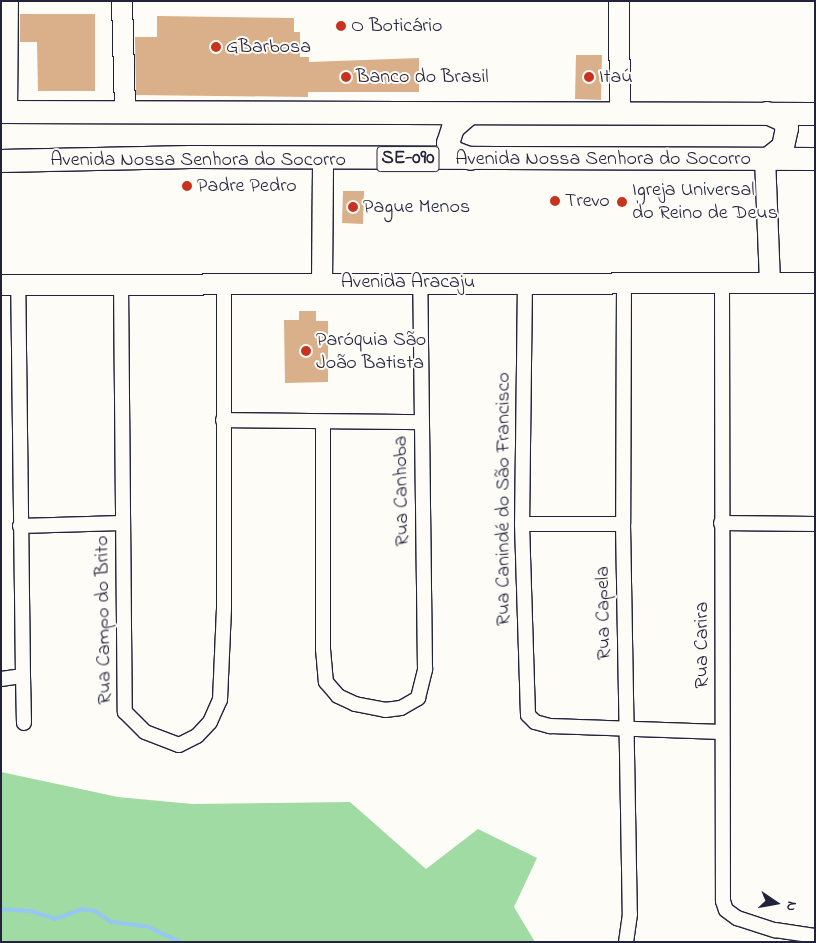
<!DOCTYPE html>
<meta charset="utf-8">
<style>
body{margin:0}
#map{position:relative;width:816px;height:943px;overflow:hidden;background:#fdfcf7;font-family:"Indie Flower",sans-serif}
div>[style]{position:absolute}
.green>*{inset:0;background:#9fdba2}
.stream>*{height:4px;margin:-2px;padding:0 2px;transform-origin:2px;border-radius:2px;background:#96c7f2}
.building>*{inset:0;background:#d9b08a}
.roads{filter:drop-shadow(1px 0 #22223b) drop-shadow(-1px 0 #22223b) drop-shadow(0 1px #22223b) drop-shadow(0 -1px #22223b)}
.street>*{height:14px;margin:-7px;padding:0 7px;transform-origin:7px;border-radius:7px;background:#fdfcf7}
.secondary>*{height:20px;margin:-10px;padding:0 10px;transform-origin:10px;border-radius:10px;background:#fdfcf7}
.primary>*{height:22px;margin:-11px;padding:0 11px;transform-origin:11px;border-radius:11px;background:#fdfcf7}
.dots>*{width:14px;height:14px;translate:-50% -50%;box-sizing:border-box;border:2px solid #fdfcf7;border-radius:50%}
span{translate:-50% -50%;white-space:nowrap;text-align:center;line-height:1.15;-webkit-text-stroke:4px #fdfcf7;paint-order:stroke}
.shield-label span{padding:1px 4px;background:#fdfcf7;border:1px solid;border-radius:4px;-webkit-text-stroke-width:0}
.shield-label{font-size:19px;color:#22223b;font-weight:700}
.poi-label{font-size:20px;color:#22223b}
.left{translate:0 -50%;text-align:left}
.street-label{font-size:20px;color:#22223b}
.frame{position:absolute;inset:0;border:2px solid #22223b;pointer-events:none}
.north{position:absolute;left:751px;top:878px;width:50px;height:50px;-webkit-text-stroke:4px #fdfcf7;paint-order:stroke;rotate:102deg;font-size:14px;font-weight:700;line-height:20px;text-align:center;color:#22223b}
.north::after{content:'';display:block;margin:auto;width:18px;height:22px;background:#22223b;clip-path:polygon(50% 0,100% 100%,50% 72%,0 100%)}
</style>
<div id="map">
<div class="green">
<div style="clip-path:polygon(1px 772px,118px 797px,192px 804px,350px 802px,426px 869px,478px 829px,537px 858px,514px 907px,535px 942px,1px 942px)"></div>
</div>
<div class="stream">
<div style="left:1px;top:909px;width:30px;rotate:4deg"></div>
<div style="left:31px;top:911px;width:25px;rotate:18deg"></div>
<div style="left:55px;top:919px;width:29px;rotate:-20deg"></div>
<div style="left:82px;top:909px;width:13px;rotate:9deg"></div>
<div style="left:95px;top:911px;width:19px;rotate:35deg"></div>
<div style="left:111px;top:922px;width:35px;rotate:7deg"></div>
<div style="left:146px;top:926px;width:38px;rotate:25deg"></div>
</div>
<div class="building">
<div style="clip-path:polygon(20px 14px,95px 14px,95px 91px,38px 91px,37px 42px,20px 42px)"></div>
<div style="clip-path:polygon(157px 16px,294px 18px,294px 32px,300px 32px,300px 57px,309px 57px,309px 62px,419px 58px,419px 92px,308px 92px,308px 97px,136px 95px,135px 37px,157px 37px)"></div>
<div style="clip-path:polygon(576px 55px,602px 55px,601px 100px,575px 99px)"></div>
<div style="clip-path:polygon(343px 191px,364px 191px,363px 224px,342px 223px)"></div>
<div style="clip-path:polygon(299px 311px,316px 311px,316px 321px,328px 321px,328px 382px,285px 383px,284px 320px,299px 320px)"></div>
</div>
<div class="roads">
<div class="street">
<div style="left:121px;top:282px;width:430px;rotate:89.5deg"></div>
<div style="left:125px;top:712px;width:28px;rotate:45deg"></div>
<div style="left:145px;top:732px;width:36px;rotate:21deg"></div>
<div style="left:179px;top:745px;width:20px;rotate:-27deg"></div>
<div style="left:197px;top:736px;width:19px;rotate:-47deg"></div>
<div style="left:210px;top:722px;width:24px;rotate:-66deg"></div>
<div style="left:220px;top:700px;width:91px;rotate:-87.5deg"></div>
<div style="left:224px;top:609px;width:326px;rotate:-90deg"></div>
<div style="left:525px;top:282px;width:242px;rotate:90.7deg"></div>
<div style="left:522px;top:524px;width:191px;rotate:88.2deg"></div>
<div style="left:528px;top:715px;width:10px;rotate:45deg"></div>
<div style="left:535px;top:722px;width:16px;rotate:15deg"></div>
<div style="left:550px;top:726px;width:172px;rotate:2deg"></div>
<div style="left:624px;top:283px;width:241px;rotate:90.2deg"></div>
<div style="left:623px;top:524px;width:390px;rotate:89deg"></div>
<div style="left:630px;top:914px;width:28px;rotate:98deg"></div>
<div style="left:722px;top:284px;width:617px;rotate:89.91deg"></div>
<div style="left:723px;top:901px;width:9px;rotate:72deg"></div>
<div style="left:726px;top:910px;width:14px;rotate:36deg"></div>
<div style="left:737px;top:918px;width:40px;rotate:18deg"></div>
<div style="left:775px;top:930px;width:40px;rotate:8.5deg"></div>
<div style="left:223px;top:420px;width:198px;rotate:0.6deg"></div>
<div style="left:323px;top:422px;width:227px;rotate:90deg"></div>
<div style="left:323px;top:649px;width:33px;rotate:85deg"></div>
<div style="left:326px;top:682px;width:18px;rotate:49deg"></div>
<div style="left:338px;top:696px;width:19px;rotate:25deg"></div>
<div style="left:355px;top:704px;width:31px;rotate:11deg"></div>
<div style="left:385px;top:710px;width:16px;rotate:-7deg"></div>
<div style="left:401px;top:708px;width:20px;rotate:-30deg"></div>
<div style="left:418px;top:698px;width:30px;rotate:-76deg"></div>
<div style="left:425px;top:669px;width:388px;rotate:-90.7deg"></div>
<div style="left:721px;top:523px;width:94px;rotate:0.6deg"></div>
<div style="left:522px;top:524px;width:101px"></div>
<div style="left:20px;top:526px;width:102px;rotate:-1.7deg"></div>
<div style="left:23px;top:676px;width:47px;rotate:88.8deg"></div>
<div style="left:1px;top:679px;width:22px;rotate:-8deg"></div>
<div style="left:23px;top:676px;width:392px;rotate:-90.7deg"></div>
</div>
<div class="secondary">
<div style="left:122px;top:1px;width:109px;rotate:88.4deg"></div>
<div style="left:619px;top:1px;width:112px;rotate:89.5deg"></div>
<div style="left:7px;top:112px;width:111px;rotate:-89.5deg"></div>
<div style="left:765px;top:158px;width:125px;rotate:87.7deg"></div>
<div style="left:322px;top:282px;width:123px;rotate:-89.5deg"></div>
<div style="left:1px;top:285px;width:814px;rotate:-0.14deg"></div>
</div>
<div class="primary">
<div style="left:1px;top:112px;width:814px;rotate:0.14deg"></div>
<div style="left:767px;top:113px;width:17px;rotate:24deg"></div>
<div style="left:783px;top:120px;width:9px;rotate:63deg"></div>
<div style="left:787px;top:128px;width:19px;rotate:102deg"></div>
<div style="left:783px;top:147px;width:18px;rotate:142deg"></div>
<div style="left:469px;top:114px;width:21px;rotate:139deg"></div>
<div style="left:453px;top:128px;width:16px;rotate:108deg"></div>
<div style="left:448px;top:143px;width:10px;rotate:61deg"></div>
<div style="left:453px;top:152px;width:19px;rotate:21deg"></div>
<div style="left:1px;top:161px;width:190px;rotate:-1.2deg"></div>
<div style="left:191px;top:157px;width:624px;rotate:0.18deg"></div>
</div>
</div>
<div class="dots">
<div style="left:341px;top:26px;background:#c8321e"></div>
<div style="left:216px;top:47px;background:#c8321e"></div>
<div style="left:346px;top:77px;background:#c8321e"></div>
<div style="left:589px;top:77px;background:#c8321e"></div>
<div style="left:187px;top:186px;background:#c8321e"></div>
<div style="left:555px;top:201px;background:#c8321e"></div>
<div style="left:622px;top:202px;background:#c8321e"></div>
<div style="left:353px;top:207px;background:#c8321e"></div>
<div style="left:306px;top:351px;background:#c8321e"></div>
</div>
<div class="shield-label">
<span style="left:408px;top:159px">SE-090</span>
</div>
<div class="poi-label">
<span class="left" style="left:351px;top:26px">O Boticário</span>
<span class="left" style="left:226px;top:47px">GBarbosa</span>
<span class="left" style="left:356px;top:77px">Banco do Brasil</span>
<span class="left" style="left:599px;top:77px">Itaú</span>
<span class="left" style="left:197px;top:186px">Padre Pedro</span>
<span class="left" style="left:632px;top:202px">Igreja Universal<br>do Reino de Deus</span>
<span class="left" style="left:565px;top:201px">Trevo</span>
<span class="left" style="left:363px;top:207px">Pague Menos</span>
<span class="left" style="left:316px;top:352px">Paróquia São<br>João Batista</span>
</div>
<div class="street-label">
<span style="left:603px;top:159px">Avenida Nossa Senhora do Socorro</span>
<span style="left:198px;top:160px">Avenida Nossa Senhora do Socorro</span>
<span style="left:408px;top:282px">Avenida Aracaju</span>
<span style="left:402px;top:491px;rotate:-91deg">Rua Canhoba</span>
<span style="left:504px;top:499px;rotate:-90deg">Rua Canindé do São Francisco</span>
<span style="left:604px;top:613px;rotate:-91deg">Rua Capela</span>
<span style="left:104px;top:620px;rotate:-91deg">Rua Campo do Brito</span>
<span style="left:702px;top:645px;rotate:-90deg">Rua Carira</span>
</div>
<div class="frame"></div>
<div class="north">N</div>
</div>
